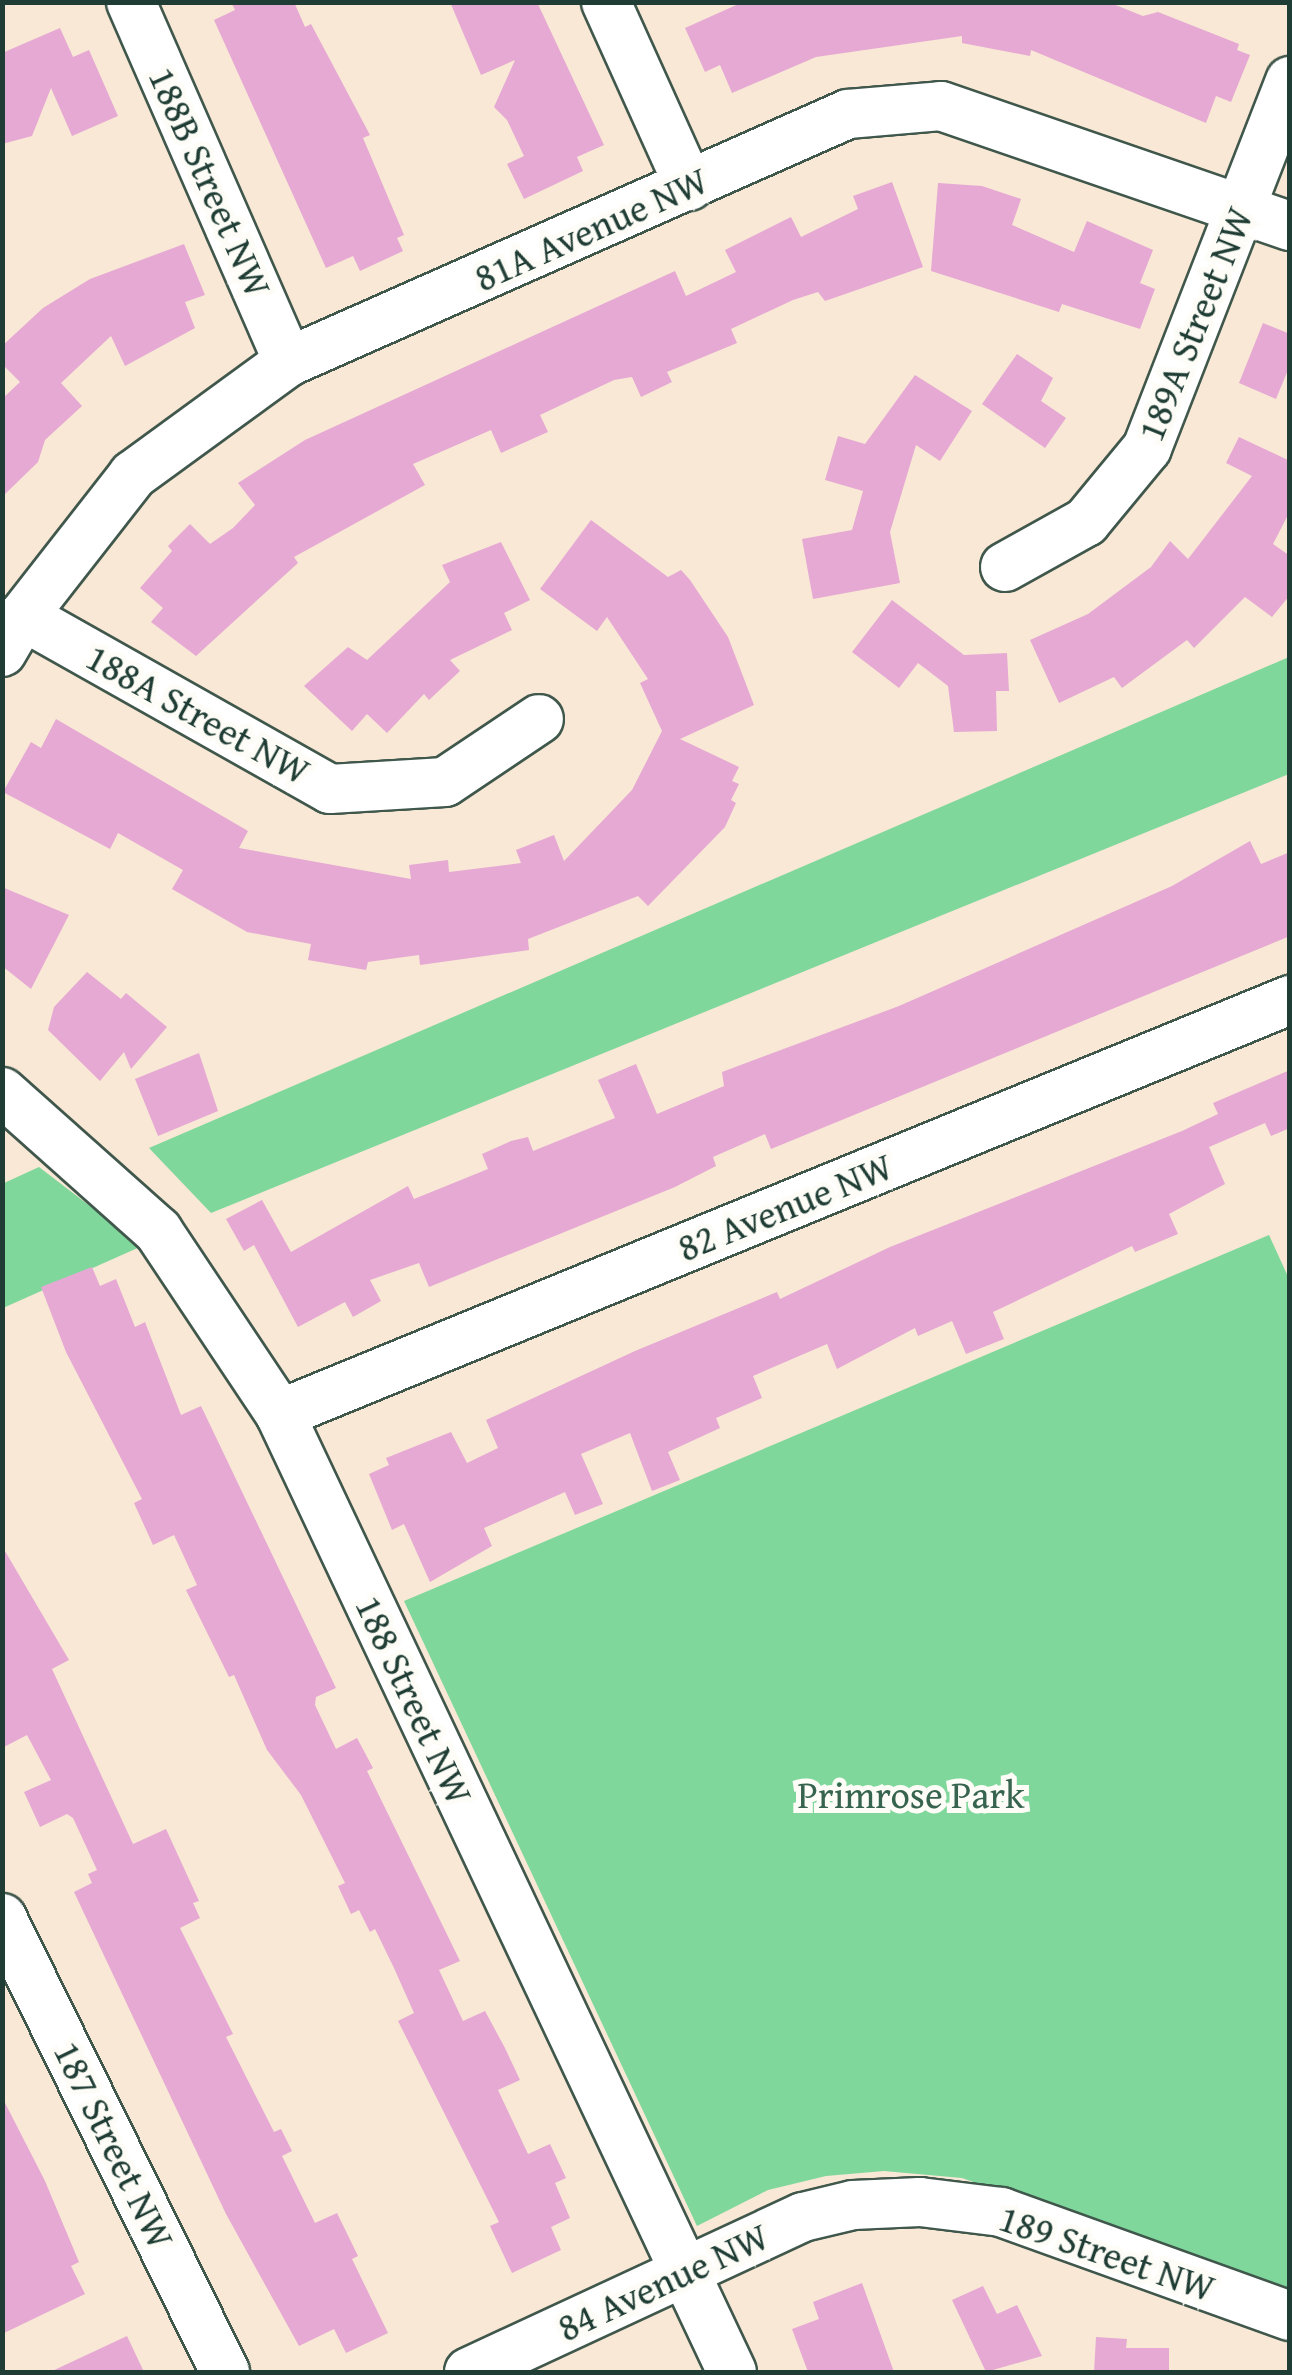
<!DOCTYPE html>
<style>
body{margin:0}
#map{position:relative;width:1292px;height:2375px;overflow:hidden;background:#f8e8d5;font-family:"Gentium Book Plus",serif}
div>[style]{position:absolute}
.green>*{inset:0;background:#7fd79c}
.building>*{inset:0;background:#e6a9d4}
.roads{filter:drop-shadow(2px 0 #40574c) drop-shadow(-2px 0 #40574c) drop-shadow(0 2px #40574c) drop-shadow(0 -2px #40574c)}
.minor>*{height:48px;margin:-24px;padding:0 24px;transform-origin:24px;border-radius:24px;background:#fff}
span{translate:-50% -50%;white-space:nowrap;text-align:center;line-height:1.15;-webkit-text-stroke:10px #fdfcf7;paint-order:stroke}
.street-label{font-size:38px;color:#1f3d34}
.park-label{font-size:38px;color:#37644e}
.frame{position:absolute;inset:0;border:5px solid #1f3d34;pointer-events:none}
</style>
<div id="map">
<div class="green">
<div style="clip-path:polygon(1289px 657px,1289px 774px,211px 1213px,149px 1148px)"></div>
<div style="clip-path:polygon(39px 1167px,142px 1246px,3px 1308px,2px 1184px)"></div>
<div style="clip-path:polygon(1269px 1235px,1290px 1281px,1289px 2293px,962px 2178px,884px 2171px,826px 2176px,768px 2190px,697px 2226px,404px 1601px)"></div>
</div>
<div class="building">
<div style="clip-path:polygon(231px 2px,294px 2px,305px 27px,311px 24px,370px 135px,363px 138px,404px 235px,397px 238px,403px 251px,360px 271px,353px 256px,326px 268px,214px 20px,235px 10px)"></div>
<div style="clip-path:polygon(450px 2px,537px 2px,604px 145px,577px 157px,583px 171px,524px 199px,507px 164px,524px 156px,507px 120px,494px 107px,515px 60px,481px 75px)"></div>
<div style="clip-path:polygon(743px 2px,1108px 2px,1143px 16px,1158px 12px,1239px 44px,1237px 50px,1250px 55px,1231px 102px,1216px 96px,1206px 123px,1031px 50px,1030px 56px,962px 43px,962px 36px,816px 57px,732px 93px,720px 65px,705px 72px,685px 28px)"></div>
<div style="clip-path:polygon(60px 28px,73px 57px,89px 50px,118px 116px,72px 136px,51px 88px,32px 136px,2px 144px,2px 53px)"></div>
<div style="clip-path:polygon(892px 182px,923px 267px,825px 301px,818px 292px,793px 300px,731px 329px,737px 343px,667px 372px,672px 382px,641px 397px,632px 377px,614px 380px,540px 415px,548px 432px,501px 453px,491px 430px,413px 464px,425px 485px,294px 557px,298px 563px,196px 656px,151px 622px,163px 608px,140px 588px,172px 551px,168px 546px,190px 524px,210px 544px,233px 528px,255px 505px,238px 483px,305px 440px,675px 271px,686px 296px,736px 272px,725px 250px,791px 217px,801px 237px,858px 209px,853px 196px)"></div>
<div style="clip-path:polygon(938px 183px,982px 186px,1021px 199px,1012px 225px,1074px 252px,1087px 221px,1153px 250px,1140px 283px,1155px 289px,1140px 329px,1062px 304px,1059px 312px,931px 271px)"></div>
<div style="clip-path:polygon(184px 244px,205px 295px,185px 302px,195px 328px,125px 366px,111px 336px,61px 383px,82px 406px,45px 440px,38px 462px,2px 497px,2px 399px,20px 382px,2px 364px,2px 346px,43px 308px,90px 279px)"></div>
<div style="clip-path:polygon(1263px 323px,1290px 334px,1290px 365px,1276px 399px,1239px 383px)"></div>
<div style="clip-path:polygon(1017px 354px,1053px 378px,1041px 401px,1066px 418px,1045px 448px,982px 404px)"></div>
<div style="clip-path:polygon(915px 375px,972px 411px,940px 461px,916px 445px,890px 532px,900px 583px,813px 599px,802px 539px,852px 530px,863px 491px,825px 480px,838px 436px,865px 444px)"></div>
<div style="clip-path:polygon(1239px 437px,1290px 461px,1290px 511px,1273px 544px,1290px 556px,1290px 595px,1272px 617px,1245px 597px,1194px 648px,1187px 640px,1122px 688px,1114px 677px,1059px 703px,1030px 640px,1088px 614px,1151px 567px,1170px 541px,1188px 559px,1252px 476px,1226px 463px)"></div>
<div style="clip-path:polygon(591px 520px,668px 577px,681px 570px,690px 580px,728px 637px,754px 705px,680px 739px,739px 767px,732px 781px,739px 784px,731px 800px,736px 803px,725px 827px,648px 906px,638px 896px,528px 939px,529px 950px,420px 965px,419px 955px,368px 962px,366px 970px,308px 960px,311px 944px,247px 932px,172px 889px,183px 870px,118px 833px,110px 849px,3px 792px,31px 742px,41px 748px,56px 719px,248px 831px,239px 848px,411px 879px,409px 865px,448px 860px,449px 872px,521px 863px,516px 850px,554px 835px,564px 861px,632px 790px,662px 731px,640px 683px,648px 679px,607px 617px,597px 631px,540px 589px)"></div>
<div style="clip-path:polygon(501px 542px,530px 600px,504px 613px,512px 630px,450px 660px,460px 671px,429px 700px,424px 694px,387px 733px,367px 714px,352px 731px,304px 686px,348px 647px,367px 660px,450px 582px,442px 565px)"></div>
<div style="clip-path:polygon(892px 600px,964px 655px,1007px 653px,1009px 691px,996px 691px,997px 731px,954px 732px,948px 686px,918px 663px,899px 688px,852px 652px)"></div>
<div style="clip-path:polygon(1250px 841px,1261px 864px,1290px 852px,1290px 936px,771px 1149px,765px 1134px,713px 1157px,716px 1166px,675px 1187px,429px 1287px,419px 1263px,370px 1280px,381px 1301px,353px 1317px,345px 1302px,298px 1327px,254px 1245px,244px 1251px,226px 1219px,262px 1200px,291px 1252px,408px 1186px,414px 1199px,488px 1169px,482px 1154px,511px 1141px,528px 1137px,533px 1151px,615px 1118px,598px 1080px,636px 1064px,657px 1114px,724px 1086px,722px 1072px,899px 1006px,1172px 886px)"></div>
<div style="clip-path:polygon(2px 887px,69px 915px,31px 989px,2px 966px)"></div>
<div style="clip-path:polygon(87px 972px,121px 999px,126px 993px,167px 1027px,131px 1069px,124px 1052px,100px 1081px,48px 1030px,54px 1007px)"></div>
<div style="clip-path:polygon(199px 1053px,218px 1111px,158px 1136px,135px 1079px)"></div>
<div style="clip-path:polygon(1290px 1070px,1290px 1128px,1271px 1136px,1265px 1123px,1209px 1147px,1225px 1184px,1169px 1214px,1178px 1234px,1135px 1252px,1132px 1246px,993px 1312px,1004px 1339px,966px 1354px,952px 1321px,918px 1336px,915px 1328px,837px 1369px,827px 1344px,753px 1376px,762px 1398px,716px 1418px,720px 1428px,668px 1452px,680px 1480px,652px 1491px,630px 1433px,581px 1454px,603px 1504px,575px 1515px,565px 1492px,484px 1528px,492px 1546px,430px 1582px,404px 1524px,392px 1530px,369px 1474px,389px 1465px,386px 1458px,451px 1432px,467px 1463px,498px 1448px,486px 1420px,635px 1351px,777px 1292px,780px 1299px,890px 1247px,1182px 1131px,1218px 1114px,1213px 1103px)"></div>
<div style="clip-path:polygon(92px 1267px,100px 1286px,116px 1279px,135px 1327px,145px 1322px,181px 1415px,201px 1406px,336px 1688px,316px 1697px,315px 1705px,336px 1749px,357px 1738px,373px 1768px,367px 1771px,460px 1961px,439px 1970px,463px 2021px,485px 2011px,505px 2048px,520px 2080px,498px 2090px,528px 2154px,550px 2144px,566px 2178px,555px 2183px,570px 2218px,551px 2227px,561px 2250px,512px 2273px,490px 2226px,499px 2222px,398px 2021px,414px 2013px,394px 1968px,375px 1929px,370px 1932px,359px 1910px,351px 1914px,338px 1886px,345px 1883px,301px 1795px,267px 1750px,234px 1675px,229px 1677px,186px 1590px,197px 1585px,174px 1535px,153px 1545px,134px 1503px,142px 1499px,66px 1352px,41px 1287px)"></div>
<div style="clip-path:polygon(2px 1546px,69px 1660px,52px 1669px,133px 1844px,166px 1829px,199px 1901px,193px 1903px,200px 1918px,180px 1928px,233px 2034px,226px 2037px,274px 2132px,281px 2129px,292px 2151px,282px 2156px,315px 2223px,337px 2213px,358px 2256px,352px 2259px,388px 2333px,346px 2353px,334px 2329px,299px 2346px,226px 2214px,74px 1892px,92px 1883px,88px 1874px,97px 1870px,73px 1818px,67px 1814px,40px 1827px,24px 1792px,51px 1780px,27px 1735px,2px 1748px)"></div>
<div style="clip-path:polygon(2px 2097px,45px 2181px,79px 2262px,71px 2266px,85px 2294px,2px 2334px)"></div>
<div style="clip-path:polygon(862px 2283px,894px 2372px,808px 2372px,792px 2329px,819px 2319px,813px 2302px)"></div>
<div style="clip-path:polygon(983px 2286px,997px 2314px,1017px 2305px,1042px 2356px,986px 2372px,952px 2300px)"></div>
<div style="clip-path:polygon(127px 2336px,144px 2372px,50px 2372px)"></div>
<div style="clip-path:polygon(1096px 2337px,1127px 2339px,1126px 2348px,1169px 2348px,1169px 2372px,1094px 2372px)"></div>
</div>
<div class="roads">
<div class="minor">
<div style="left:131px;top:2px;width:393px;rotate:66.4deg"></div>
<div style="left:606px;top:2px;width:202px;rotate:65.7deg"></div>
<div style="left:1005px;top:567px;width:93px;rotate:-29.1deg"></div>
<div style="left:1086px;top:522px;width:96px;rotate:-50.5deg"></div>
<div style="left:1147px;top:448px;width:394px;rotate:-68.7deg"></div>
<div style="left:23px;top:616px;width:352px;rotate:29.4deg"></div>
<div style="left:330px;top:789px;width:115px;rotate:-3.5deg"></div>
<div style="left:445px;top:782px;width:113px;rotate:-33.8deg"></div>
<div style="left:2px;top:652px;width:42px;rotate:-59.7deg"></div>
<div style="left:23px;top:616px;width:179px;rotate:-52deg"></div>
<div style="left:133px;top:475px;width:192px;rotate:-36.1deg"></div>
<div style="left:288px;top:362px;width:612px;rotate:-23.89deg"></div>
<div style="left:848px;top:114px;width:93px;rotate:-4.9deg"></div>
<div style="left:941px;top:106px;width:369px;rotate:19deg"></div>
<div style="left:2px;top:1092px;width:209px;rotate:41.7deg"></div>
<div style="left:158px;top:1231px;width:220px;rotate:56.3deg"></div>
<div style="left:280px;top:1414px;width:1059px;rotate:64.74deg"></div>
<div style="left:280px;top:1414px;width:1092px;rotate:-22.29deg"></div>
<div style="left:2px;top:1918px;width:506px;rotate:63.84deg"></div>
<div style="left:469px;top:2372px;width:368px;rotate:-24.9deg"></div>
<div style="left:803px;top:2217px;width:51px;rotate:-13.5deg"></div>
<div style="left:853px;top:2205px;width:67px;rotate:-2.6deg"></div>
<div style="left:920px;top:2202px;width:82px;rotate:7deg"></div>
<div style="left:1001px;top:2212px;width:307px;rotate:19.8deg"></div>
</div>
</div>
<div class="street-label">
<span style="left:210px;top:182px;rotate:66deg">188B Street NW</span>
<span style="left:591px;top:229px;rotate:-24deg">81A Avenue NW</span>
<span style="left:1195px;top:324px;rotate:-68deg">189A Street NW</span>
<span style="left:198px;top:714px;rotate:29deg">188A Street NW</span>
<span style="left:785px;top:1207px;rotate:-22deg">82 Avenue NW</span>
<span style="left:414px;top:1700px;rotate:65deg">188 Street NW</span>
<span style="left:114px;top:2145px;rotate:64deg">187 Street NW</span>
<span style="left:1107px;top:2253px;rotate:19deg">189 Street NW</span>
<span style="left:663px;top:2282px;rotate:-25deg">84 Avenue NW</span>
</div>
<div class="park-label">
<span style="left:911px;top:1795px">Primrose Park</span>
</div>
<div class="frame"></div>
</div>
